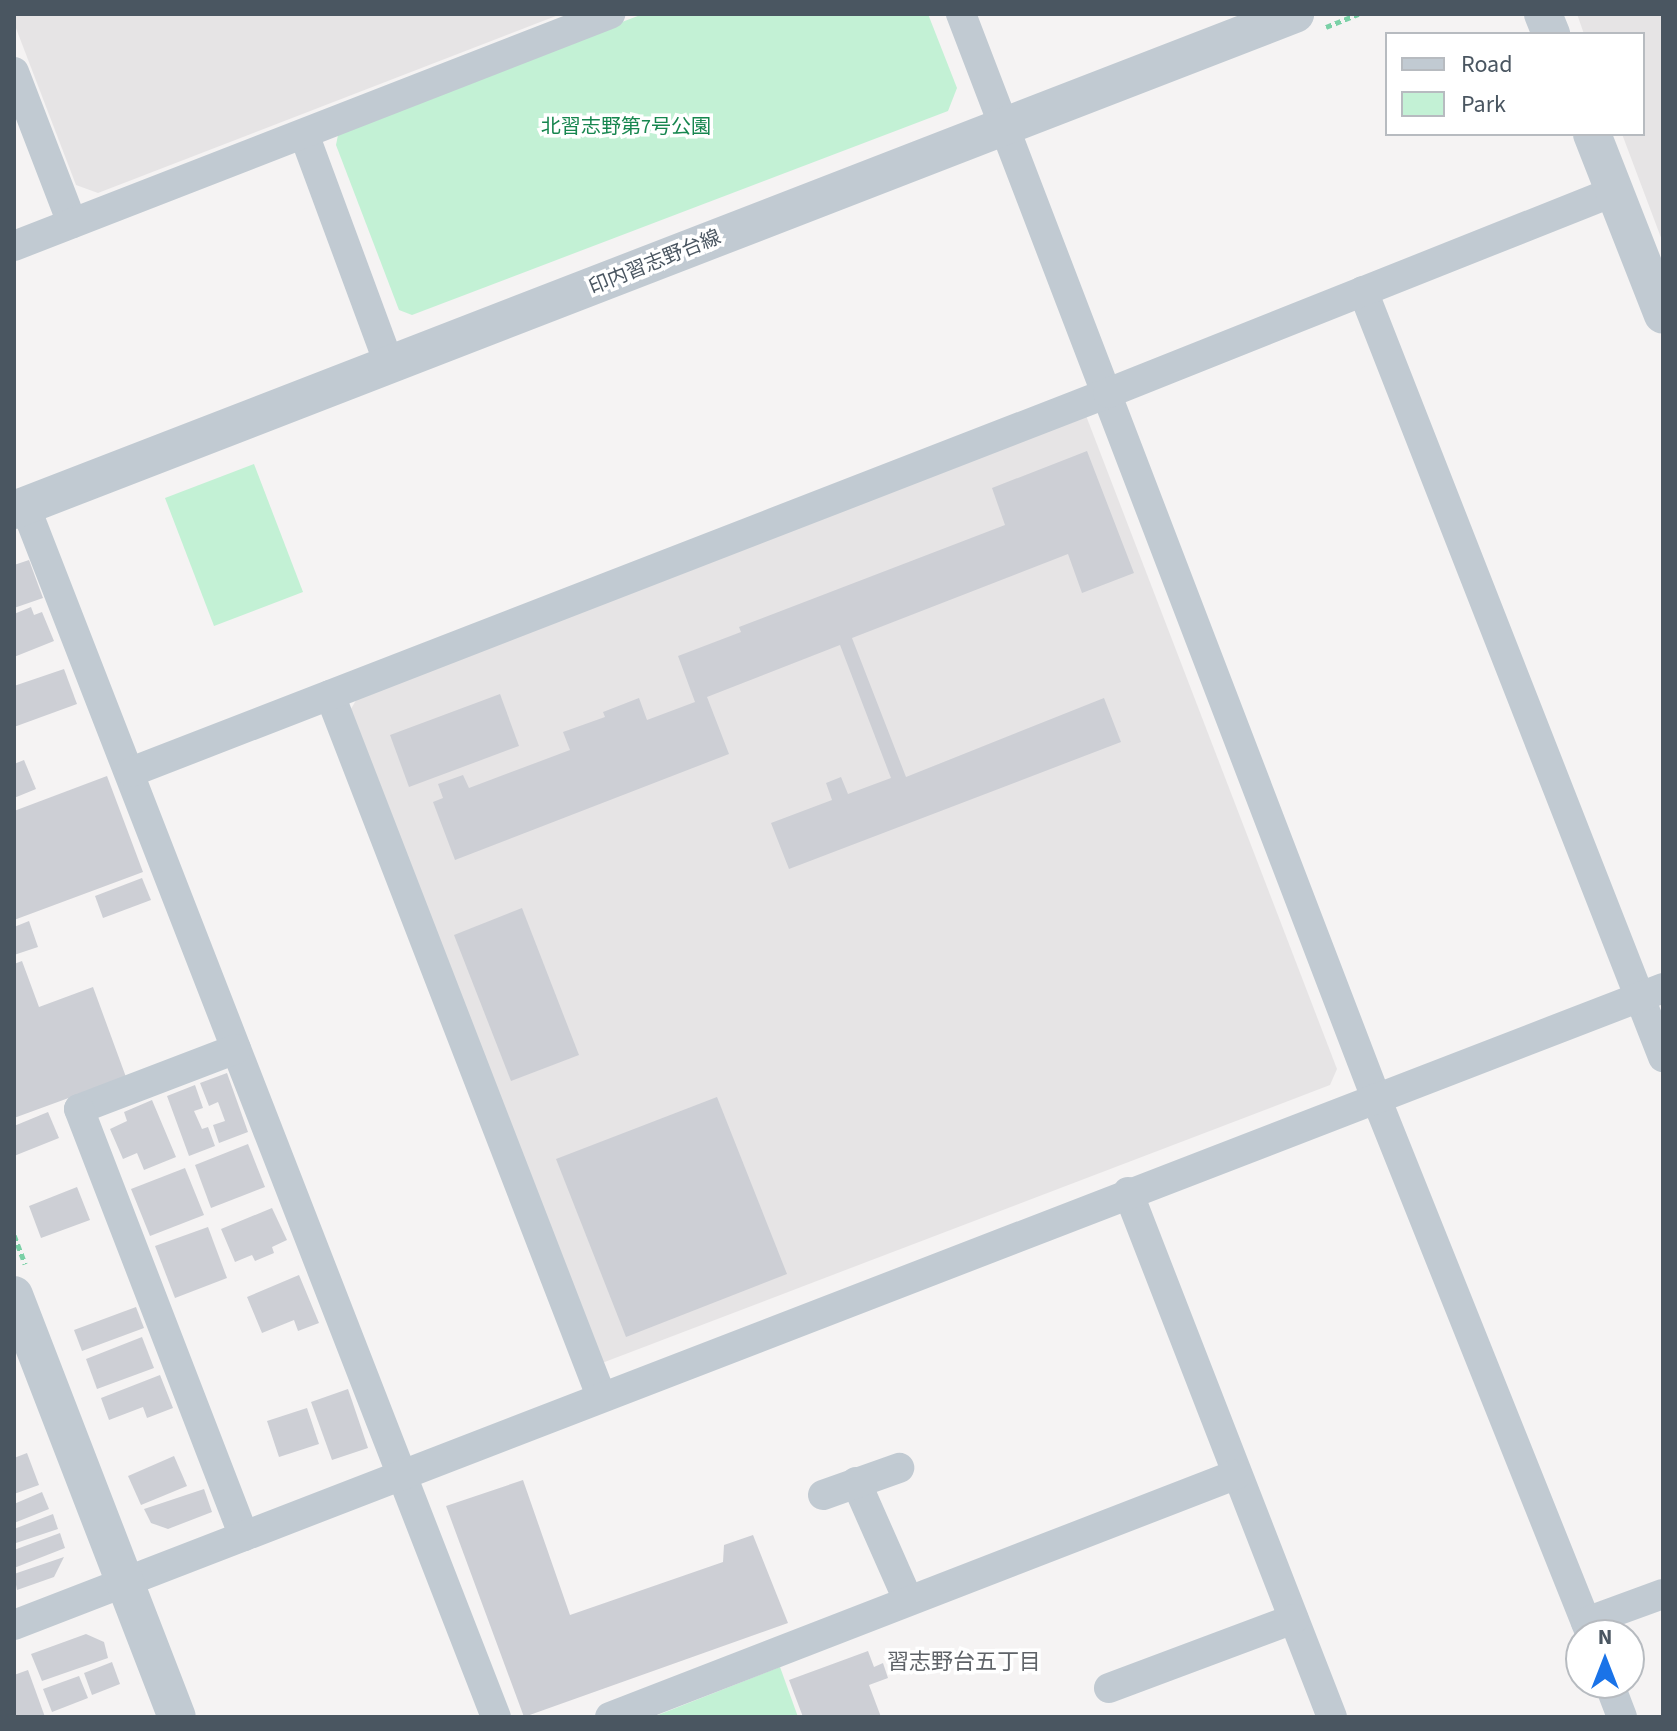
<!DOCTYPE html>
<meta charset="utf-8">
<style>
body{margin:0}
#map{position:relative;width:1677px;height:1731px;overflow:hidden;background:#f5f3f3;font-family:"Source Sans 3","Noto Sans JP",sans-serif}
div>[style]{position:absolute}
.education>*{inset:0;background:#e6e4e5}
.green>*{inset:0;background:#c3f1d5}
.building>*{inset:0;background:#cdcfd5}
.path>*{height:5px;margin-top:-2.5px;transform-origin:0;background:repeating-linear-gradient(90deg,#7ad0a6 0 6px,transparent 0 10px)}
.minor>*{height:30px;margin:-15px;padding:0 15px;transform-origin:15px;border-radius:15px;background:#c1cad2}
.tertiary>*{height:38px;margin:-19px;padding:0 19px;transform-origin:19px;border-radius:19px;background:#c1cad2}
span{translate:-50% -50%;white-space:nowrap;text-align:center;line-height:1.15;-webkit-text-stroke:7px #fff;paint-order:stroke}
.park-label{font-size:20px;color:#17864f}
.street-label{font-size:20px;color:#4a5661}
.neighbourhood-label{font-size:22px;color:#5f6368}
.frame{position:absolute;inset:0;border:16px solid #4a5661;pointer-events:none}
.legend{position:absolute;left:1385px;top:32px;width:260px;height:104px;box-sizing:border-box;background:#fff;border:2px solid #b7bbc0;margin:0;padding:10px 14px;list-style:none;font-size:24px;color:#4a5661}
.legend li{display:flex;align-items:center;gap:16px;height:40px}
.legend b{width:40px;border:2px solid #b7bbc0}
.north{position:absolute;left:1565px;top:1619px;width:80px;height:80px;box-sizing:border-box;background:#fff;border:2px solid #b7bbc0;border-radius:50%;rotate:0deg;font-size:22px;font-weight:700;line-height:32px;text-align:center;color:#4a5661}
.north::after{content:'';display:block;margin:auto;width:28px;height:36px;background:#1a73e8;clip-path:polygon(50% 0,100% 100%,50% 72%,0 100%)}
</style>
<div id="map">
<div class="education">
<div style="clip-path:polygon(14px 14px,561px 14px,98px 193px,76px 185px,14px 23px)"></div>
<div style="clip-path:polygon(1577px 14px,1663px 14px,1663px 243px,1622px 134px,1643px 134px,1643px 34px,1584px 34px)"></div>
<div style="clip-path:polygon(1085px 413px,1337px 1069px,1330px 1085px,602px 1363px,351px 709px,359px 695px)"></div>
</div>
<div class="green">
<div style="clip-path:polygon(643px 14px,928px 14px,957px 88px,948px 111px,412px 315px,399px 310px,336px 145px,339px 130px)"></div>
<div style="clip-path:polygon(254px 464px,303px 592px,214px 626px,165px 498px)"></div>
<div style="clip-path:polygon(780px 1667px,798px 1717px,653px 1717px)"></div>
</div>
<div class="building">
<div style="clip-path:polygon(1087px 451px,1134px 573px,1082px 593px,1068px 554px,852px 638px,906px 777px,1104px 698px,1121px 742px,789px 869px,771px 823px,832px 800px,826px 783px,841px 777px,848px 794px,891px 778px,840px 645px,707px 697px,729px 754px,455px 860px,433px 802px,443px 798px,438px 784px,463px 775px,469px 788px,570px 750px,563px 732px,605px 717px,603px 712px,639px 698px,647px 720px,695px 702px,678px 656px,741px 632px,739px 627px,1005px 525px,992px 488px)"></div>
<div style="clip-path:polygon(29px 560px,43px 598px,14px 608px,14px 565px)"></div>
<div style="clip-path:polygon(31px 607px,34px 615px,42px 612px,54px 641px,14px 657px,14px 614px)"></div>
<div style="clip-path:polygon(64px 669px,77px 704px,14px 727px,14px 686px)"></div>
<div style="clip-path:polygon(500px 694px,519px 746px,409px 787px,390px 735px)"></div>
<div style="clip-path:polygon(24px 760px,36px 789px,14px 798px,14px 764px)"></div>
<div style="clip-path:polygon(107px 776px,143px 872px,14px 920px,14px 811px)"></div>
<div style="clip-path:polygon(142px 878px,151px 900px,103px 918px,95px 896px)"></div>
<div style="clip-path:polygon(522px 908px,579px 1055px,511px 1081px,454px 935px)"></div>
<div style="clip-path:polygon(29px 921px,38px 947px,14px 955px,14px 927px)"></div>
<div style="clip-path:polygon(22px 961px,39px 1007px,93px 987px,126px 1077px,14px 1118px,14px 964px)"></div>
<div style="clip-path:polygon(227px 1073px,248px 1132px,219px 1143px,213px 1125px,225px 1121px,218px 1102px,209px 1106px,200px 1083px)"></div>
<div style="clip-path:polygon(195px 1085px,203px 1108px,194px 1111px,202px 1129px,208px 1127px,215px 1146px,189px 1156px,167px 1096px)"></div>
<div style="clip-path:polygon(717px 1097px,787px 1274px,626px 1337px,556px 1159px)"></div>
<div style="clip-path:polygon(152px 1100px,176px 1157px,144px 1170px,137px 1153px,123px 1159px,110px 1129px,127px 1121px,124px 1112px)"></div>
<div style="clip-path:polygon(48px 1112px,59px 1138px,14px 1156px,14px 1126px)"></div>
<div style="clip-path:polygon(248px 1144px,265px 1187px,211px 1208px,195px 1165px)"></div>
<div style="clip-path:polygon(185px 1168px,204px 1215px,150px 1236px,131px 1189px)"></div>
<div style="clip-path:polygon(77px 1187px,90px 1220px,41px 1238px,29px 1206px)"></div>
<div style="clip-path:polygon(272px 1208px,287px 1240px,272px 1247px,274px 1253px,255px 1261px,252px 1255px,235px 1262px,221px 1229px)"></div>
<div style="clip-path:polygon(208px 1227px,227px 1278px,175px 1298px,155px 1246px)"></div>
<div style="clip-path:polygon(299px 1275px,319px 1323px,298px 1331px,294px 1320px,262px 1333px,247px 1297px)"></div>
<div style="clip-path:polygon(136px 1307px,144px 1328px,82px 1351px,74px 1330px)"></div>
<div style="clip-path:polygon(142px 1337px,154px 1368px,97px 1389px,86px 1359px)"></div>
<div style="clip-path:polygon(160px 1375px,173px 1408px,147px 1418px,143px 1407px,109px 1420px,101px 1398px)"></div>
<div style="clip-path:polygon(348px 1389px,368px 1448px,332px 1460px,311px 1402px)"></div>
<div style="clip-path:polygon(307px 1408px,319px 1444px,279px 1457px,267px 1421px)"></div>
<div style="clip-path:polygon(27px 1453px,39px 1485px,14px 1494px,14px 1458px)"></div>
<div style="clip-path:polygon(174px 1456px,187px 1486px,141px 1505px,128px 1476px)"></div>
<div style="clip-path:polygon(523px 1480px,570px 1615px,723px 1562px,724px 1545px,753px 1535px,788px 1623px,524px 1717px,446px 1506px)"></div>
<div style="clip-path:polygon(204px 1489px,212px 1512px,168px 1529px,151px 1523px,144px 1509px)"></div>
<div style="clip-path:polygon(42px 1492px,49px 1509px,14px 1523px,14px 1504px)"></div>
<div style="clip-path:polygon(53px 1514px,58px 1529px,16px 1543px,14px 1529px)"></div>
<div style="clip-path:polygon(60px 1533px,65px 1548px,14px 1568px,14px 1550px)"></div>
<div style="clip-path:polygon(64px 1557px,54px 1577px,17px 1590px,14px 1574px)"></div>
<div style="clip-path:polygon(86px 1634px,104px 1642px,108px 1658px,42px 1681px,31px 1654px)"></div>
<div style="clip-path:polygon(868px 1651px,874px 1667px,883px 1663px,888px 1678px,869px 1685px,881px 1717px,803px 1717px,789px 1680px)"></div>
<div style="clip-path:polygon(112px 1662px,120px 1684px,92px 1695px,84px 1673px)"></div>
<div style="clip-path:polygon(28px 1670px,45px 1717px,14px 1717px,14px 1675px)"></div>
<div style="clip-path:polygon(79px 1676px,88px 1698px,52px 1712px,43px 1689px)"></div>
</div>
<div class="path">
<div style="left:1326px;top:27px;width:35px;rotate:-22deg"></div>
<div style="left:14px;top:1235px;width:31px;rotate:69deg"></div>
</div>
<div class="minor">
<div style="left:961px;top:14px;width:1161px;rotate:69.05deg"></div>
<div style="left:1376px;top:1098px;width:578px;rotate:68.18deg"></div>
<div style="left:14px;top:72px;width:162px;rotate:69deg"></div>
<div style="left:304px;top:134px;width:248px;rotate:69.7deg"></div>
<div style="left:14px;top:246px;width:640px;rotate:-21.27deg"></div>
<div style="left:1363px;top:291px;width:823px;rotate:68.61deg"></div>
<div style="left:25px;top:506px;width:1299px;rotate:68.75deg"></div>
<div style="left:330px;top:695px;width:752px;rotate:68.86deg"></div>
<div style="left:131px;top:772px;width:1048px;rotate:-21.2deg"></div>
<div style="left:1108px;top:393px;width:546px;rotate:-21.72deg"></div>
<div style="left:236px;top:1049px;width:168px;rotate:159.1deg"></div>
<div style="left:79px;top:1109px;width:458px;rotate:68.9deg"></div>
<div style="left:1128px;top:1192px;width:563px;rotate:68.77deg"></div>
<div style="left:856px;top:1482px;width:129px;rotate:66.2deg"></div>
<div style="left:823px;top:1495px;width:81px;rotate:-19.6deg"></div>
<div style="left:1586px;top:1622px;width:82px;rotate:-20deg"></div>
<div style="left:14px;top:1625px;width:1768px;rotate:-21.12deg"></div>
<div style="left:1609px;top:1683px;width:36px;rotate:69deg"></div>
<div style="left:1109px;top:1688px;width:197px;rotate:-20.5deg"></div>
<div style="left:610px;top:1717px;width:672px;rotate:-21.18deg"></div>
</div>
<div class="tertiary">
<div style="left:1543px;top:14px;width:22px;rotate:68deg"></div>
<div style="left:1592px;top:134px;width:194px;rotate:68.6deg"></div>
<div style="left:14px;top:510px;width:1374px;rotate:-21.17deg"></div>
<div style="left:14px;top:1295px;width:452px;rotate:68.9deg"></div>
</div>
<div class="park-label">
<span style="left:626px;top:127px">北習志野第7号公園</span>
</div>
<div class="street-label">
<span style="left:655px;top:263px;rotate:-22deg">印内習志野台線</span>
</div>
<div class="neighbourhood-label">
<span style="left:964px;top:1663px">習志野台五丁目</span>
</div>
<div class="frame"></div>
<ul class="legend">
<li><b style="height:10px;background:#c1cad2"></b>Road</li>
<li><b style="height:22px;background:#c3f1d5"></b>Park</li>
</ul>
<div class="north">N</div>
</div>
